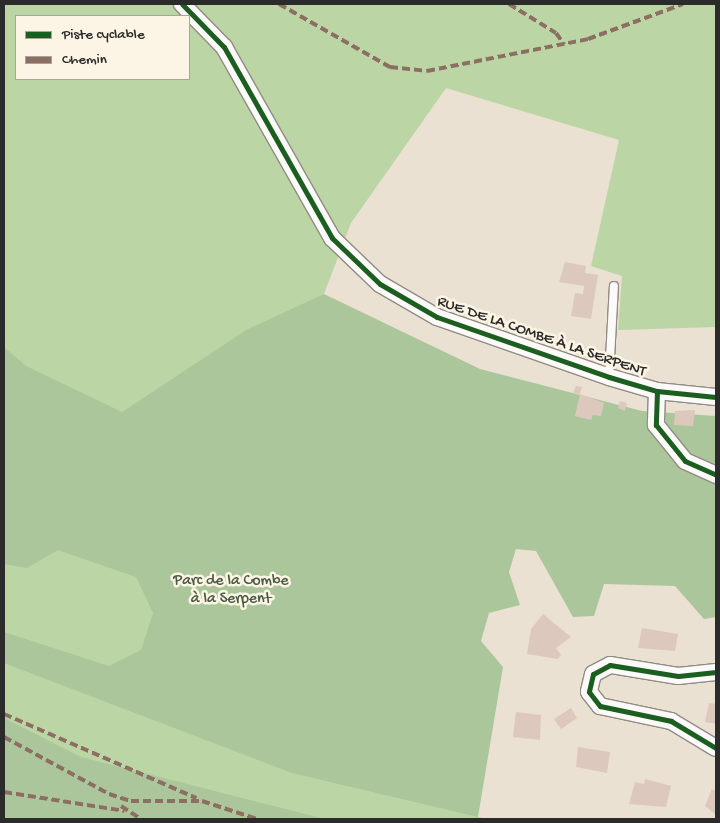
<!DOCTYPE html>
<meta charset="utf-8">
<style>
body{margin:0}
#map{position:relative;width:720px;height:823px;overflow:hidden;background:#eae1d2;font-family:"Gochi Hand",sans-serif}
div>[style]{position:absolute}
.green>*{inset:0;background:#bbd5a4}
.forest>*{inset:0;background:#abc69b}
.building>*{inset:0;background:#ddc8bd}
.roads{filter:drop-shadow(1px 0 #908c84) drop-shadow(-1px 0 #908c84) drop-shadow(0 1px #908c84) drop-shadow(0 -1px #908c84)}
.lane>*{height:8px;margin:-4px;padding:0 4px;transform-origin:4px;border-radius:4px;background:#fcfaf8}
.street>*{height:16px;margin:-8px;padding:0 8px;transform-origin:8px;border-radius:8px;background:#fcfaf8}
.quiet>*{height:4px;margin-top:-2px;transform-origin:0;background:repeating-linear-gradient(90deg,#8d6e63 0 8px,transparent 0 12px)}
.cycleway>*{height:5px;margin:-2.5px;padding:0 2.5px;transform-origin:2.5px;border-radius:2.5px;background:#1b5e20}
span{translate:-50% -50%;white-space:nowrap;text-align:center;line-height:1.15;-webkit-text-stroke:5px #fcf5e5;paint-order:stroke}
.street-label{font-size:16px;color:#2b2b2b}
.park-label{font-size:16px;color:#4a5b44}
.frame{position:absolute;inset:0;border:5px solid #2b2b2b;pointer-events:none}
.legend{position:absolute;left:15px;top:15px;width:175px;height:65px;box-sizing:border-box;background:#fcf5e5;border:1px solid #a8a49b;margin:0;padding:6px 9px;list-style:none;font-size:15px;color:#2b2b2b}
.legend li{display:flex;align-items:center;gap:10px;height:25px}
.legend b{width:25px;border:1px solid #a8a49b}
</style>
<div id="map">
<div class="green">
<div style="clip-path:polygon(evenodd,4px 4px,716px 4px,716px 327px,618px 330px,622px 276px,591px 266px,619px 140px,446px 88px,351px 223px,324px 294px,480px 573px,478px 817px,489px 819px,4px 819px,4px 4px,16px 16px,189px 16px,189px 79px,16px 79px,16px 16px)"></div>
</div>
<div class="forest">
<div style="clip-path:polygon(324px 294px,480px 369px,642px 411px,716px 416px,716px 617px,704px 619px,675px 586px,604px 584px,594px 616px,573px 617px,536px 551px,516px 549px,509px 572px,520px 605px,489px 613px,481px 641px,503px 667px,478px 817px,292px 773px,4px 663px,4px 632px,109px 666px,141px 650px,153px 613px,136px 577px,58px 550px,27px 568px,4px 564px,4px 347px,26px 366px,122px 412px,248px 329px)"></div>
<div style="clip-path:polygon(4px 718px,81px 757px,325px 819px,4px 819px)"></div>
</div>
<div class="building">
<div style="clip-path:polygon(565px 262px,586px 266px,585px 273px,598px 275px,591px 319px,571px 316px,575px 293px,583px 294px,584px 286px,559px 282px)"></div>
<div style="clip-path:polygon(576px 386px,582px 387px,580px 394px,573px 393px)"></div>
<div style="clip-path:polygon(580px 394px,604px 403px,601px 416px,593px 415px,591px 420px,575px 416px)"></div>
<div style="clip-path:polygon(620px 401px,627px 403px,625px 411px,618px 408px)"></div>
<div style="clip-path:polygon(695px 410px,693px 426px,674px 425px,675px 411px)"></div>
<div style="clip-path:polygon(543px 614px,571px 637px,556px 648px,561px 655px,558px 659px,527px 654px,531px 629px)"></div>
<div style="clip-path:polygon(642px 628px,678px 634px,675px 651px,638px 648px)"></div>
<div style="clip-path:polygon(709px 703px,716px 704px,716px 724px,705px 722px)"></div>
<div style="clip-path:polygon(571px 708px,577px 718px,561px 729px,554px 719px)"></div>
<div style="clip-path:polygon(516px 712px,541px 715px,540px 740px,513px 737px)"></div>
<div style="clip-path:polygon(578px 747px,610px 752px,607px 773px,576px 767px)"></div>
<div style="clip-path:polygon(645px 779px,671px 786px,666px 807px,629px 804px,635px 782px,644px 784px)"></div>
<div style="clip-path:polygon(712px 789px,716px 791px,716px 815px,705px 806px)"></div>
</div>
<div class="roads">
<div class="lane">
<div style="left:609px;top:377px;width:91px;rotate:-86.9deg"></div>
</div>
<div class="street">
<div style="left:182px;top:4px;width:60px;rotate:45.7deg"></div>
<div style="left:224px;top:47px;width:219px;rotate:60.5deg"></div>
<div style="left:332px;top:238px;width:66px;rotate:43.8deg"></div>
<div style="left:380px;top:284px;width:66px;rotate:30.1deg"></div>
<div style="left:437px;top:317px;width:182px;rotate:19.2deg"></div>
<div style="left:609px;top:377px;width:50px;rotate:16.3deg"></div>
<div style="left:657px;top:391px;width:59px;rotate:5.8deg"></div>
<div style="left:657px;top:391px;width:34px;rotate:92deg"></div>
<div style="left:656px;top:425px;width:46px;rotate:51.1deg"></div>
<div style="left:685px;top:461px;width:34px;rotate:24deg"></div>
<div style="left:716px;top:672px;width:38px;rotate:174deg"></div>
<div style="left:678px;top:676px;width:69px;rotate:-170.8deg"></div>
<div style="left:610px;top:665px;width:19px;rotate:152deg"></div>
<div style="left:593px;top:674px;width:18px;rotate:103deg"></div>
<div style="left:589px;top:692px;width:18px;rotate:52deg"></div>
<div style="left:600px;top:706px;width:73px;rotate:11.9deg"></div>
<div style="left:671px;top:721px;width:52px;rotate:31deg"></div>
</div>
</div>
<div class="quiet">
<div style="left:279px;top:4px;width:128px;rotate:29.6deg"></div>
<div style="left:390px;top:67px;width:37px;rotate:6deg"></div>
<div style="left:427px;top:71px;width:164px;rotate:-11.2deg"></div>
<div style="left:588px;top:39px;width:101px;rotate:-20.2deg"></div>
<div style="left:509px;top:4px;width:55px;rotate:31.7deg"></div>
<div style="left:556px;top:33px;width:14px;rotate:54deg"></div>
<div style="left:4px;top:714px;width:210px;rotate:23.6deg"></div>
<div style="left:4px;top:737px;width:119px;rotate:28.5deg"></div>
<div style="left:109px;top:794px;width:23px;rotate:18deg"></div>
<div style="left:131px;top:801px;width:71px"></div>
<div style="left:202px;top:801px;width:58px;rotate:18.1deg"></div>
<div style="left:4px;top:792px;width:122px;rotate:8.9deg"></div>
<div style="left:121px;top:806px;width:24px;rotate:33deg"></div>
</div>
<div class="cycleway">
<div style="left:182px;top:4px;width:60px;rotate:45.7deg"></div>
<div style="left:224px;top:47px;width:219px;rotate:60.5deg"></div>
<div style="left:332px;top:238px;width:66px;rotate:43.8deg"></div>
<div style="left:380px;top:284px;width:66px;rotate:30.1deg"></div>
<div style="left:437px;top:317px;width:182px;rotate:19.2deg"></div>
<div style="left:609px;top:377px;width:50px;rotate:16.3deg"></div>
<div style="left:657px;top:391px;width:59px;rotate:5.8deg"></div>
<div style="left:657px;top:391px;width:34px;rotate:92deg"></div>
<div style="left:656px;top:425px;width:46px;rotate:51.1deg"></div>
<div style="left:685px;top:461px;width:34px;rotate:24deg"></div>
<div style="left:716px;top:672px;width:38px;rotate:174deg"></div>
<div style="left:678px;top:676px;width:69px;rotate:-170.8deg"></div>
<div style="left:610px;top:665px;width:19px;rotate:152deg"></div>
<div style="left:593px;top:674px;width:18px;rotate:103deg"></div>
<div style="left:589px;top:692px;width:18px;rotate:52deg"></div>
<div style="left:600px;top:706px;width:73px;rotate:11.9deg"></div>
<div style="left:671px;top:721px;width:52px;rotate:31deg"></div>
</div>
<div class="street-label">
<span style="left:541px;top:338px;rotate:19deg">RUE DE LA COMBE À LA SERPENT</span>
</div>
<div class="park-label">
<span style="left:231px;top:591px">Parc de la Combe<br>à la Serpent</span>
</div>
<div class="frame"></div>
<ul class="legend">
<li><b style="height:6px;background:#1b5e20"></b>Piste cyclable</li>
<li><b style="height:6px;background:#8d6e63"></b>Chemin</li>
</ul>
</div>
